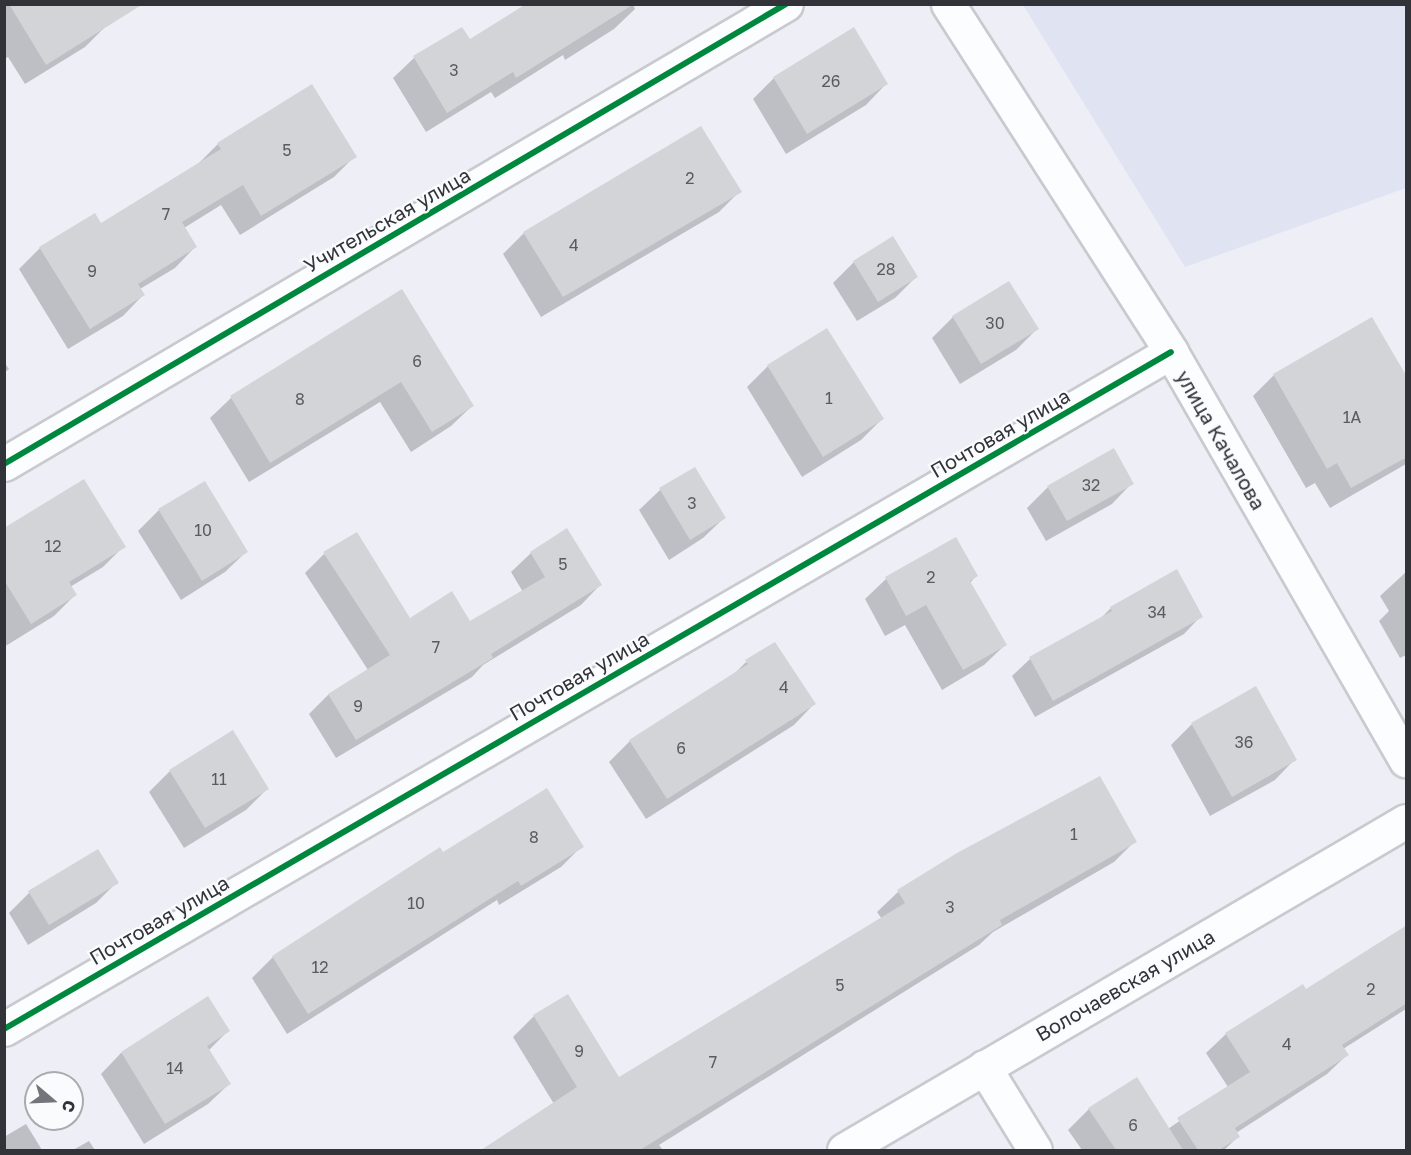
<!DOCTYPE html>
<meta charset="utf-8">
<style>
body{margin:0}
#map{position:relative;width:1411px;height:1155px;overflow:hidden;background:#eeeff6;font-family:"Golos Text",sans-serif}
div>[style]{position:absolute}
.built>*{inset:0;background:#e0e3f1}
.shadow>*{inset:0;background:#0003}
.building>*{inset:0;background:#d2d4d8}
.roads{filter:drop-shadow(2px 0 #c9cacf) drop-shadow(-2px 0 #c9cacf) drop-shadow(0 2px #c9cacf) drop-shadow(0 -2px #c9cacf)}
.street>*{height:33px;margin:-16.5px;padding:0 16.5px;transform-origin:16.5px;border-radius:16.5px;background:#fcfdfe}
.cycleway>*{height:6px;margin:-3px;padding:0 3px;transform-origin:3px;border-radius:3px;background:#00873e}
span{translate:-50% -50%;white-space:nowrap;text-align:center;line-height:1.15;-webkit-text-stroke:4.5px #fafbfd;paint-order:stroke}
.number-label{font-size:16px;color:#5a5b60}
.number-label span{-webkit-text-stroke-width:0}
.street-label{font-size:20px;color:#323338}
.frame{position:absolute;inset:0;border:6px solid #323338;pointer-events:none}
.north{position:absolute;left:24px;top:1071px;width:60px;height:60px;box-sizing:border-box;background:#fafbfd;border:2px solid #aaabae;border-radius:50%;rotate:109deg;font-size:16px;font-weight:700;line-height:24px;text-align:center;color:#323338}
.north::after{content:'';display:block;margin:auto;width:21px;height:27px;background:#74757a;clip-path:polygon(50% 0,100% 100%,50% 72%,0 100%)}
</style>
<div id="map">
<div class="built">
<div style="clip-path:polygon(1023px 5px,1406px 5px,1406px 188px,1185px 267px)"></div>
</div>
<div class="shadow">
<div style="clip-path:polygon(4px 4px,93px 4px,106px 26px,85px 47px,25px 84px,8px 57px,4px 59px)"></div>
<div style="clip-path:polygon(633px 4px,635px 9px,614px 29px,565px 60px,563px 55px,495px 98px,491px 92px,426px 132px,393px 78px,414px 58px,461px 29px,469px 41px)"></div>
<div style="clip-path:polygon(774px 78px,886px 84px,866px 105px,786px 154px,753px 99px)"></div>
<div style="clip-path:polygon(312px 86px,355px 156px,334px 177px,240px 235px,221px 205px,184px 228px,195px 247px,175px 268px,140px 289px,143px 295px,123px 316px,68px 349px,19px 269px,40px 248px,101px 225px,197px 165px,218px 144px)"></div>
<div style="clip-path:polygon(740px 191px,719px 212px,541px 317px,503px 254px,524px 233px,585px 196px)"></div>
<div style="clip-path:polygon(854px 262px,916px 277px,895px 298px,857px 321px,833px 283px)"></div>
<div style="clip-path:polygon(402px 291px,472px 406px,451px 426px,411px 452px,380px 402px,249px 482px,210px 418px,231px 398px)"></div>
<div style="clip-path:polygon(953px 317px,1037px 329px,1016px 350px,960px 384px,932px 338px)"></div>
<div style="clip-path:polygon(827px 330px,882px 419px,861px 440px,802px 477px,747px 387px,768px 366px)"></div>
<div style="clip-path:polygon(4px 362px,9px 369px,4px 373px)"></div>
<div style="clip-path:polygon(1274px 375px,1406px 380px,1406px 464px,1330px 508px,1315px 483px,1306px 488px,1253px 396px)"></div>
<div style="clip-path:polygon(694px 469px,724px 518px,703px 538px,669px 560px,639px 510px,660px 490px)"></div>
<div style="clip-path:polygon(204px 483px,246px 552px,225px 572px,181px 600px,138px 531px,159px 510px)"></div>
<div style="clip-path:polygon(1132px 483px,1112px 504px,1046px 541px,1027px 508px,1048px 487px)"></div>
<div style="clip-path:polygon(4px 530px,124px 546px,103px 567px,70px 587px,75px 595px,54px 616px,4px 647px)"></div>
<div style="clip-path:polygon(531px 553px,600px 585px,581px 605px,483px 665px,472px 677px,336px 758px,309px 714px,328px 695px,368px 670px,305px 573px,324px 554px,409px 620px,470px 623px,523px 592px,511px 572px)"></div>
<div style="clip-path:polygon(1406px 572px,1406px 655px,1400px 658px,1379px 621px,1389px 611px,1380px 596px)"></div>
<div style="clip-path:polygon(976px 576px,970px 583px,1005px 645px,984px 665px,942px 690px,905px 625px,885px 636px,865px 599px,886px 579px)"></div>
<div style="clip-path:polygon(1111px 608px,1201px 616px,1184px 634px,1035px 717px,1012px 676px,1030px 659px,1098px 621px)"></div>
<div style="clip-path:polygon(746px 662px,814px 704px,794px 725px,646px 819px,609px 762px,630px 741px,733px 675px)"></div>
<div style="clip-path:polygon(1256px 688px,1295px 759px,1275px 780px,1210px 816px,1171px 745px,1191px 725px)"></div>
<div style="clip-path:polygon(170px 771px,267px 789px,246px 810px,184px 848px,149px 792px)"></div>
<div style="clip-path:polygon(1135px 841px,1114px 862px,993px 932px,979px 945px,659px 1145px,663px 1150px,483px 1150px,554px 1104px,513px 1037px,534px 1016px,619px 1079px,882px 919px,877px 912px,898px 892px)"></div>
<div style="clip-path:polygon(582px 846px,561px 867px,499px 905px,497px 900px,287px 1034px,252px 978px,273px 957px,443px 855px)"></div>
<div style="clip-path:polygon(117px 882px,96px 903px,28px 945px,9px 913px,29px 893px)"></div>
<div style="clip-path:polygon(1406px 943px,1406px 1009px,1343px 1049px,1347px 1055px,1327px 1074px,1236px 1133px,1238px 1137px,1224px 1150px,1082px 1150px,1068px 1130px,1089px 1109px,1168px 1129px,1228px 1087px,1206px 1053px,1226px 1034px)"></div>
<div style="clip-path:polygon(208px 999px,228px 1031px,208px 1051px,229px 1084px,208px 1104px,144px 1144px,101px 1074px,121px 1053px)"></div>
<div style="clip-path:polygon(26px 1124px,42px 1150px,4px 1150px,4px 1137px)"></div>
<div style="clip-path:polygon(89px 1141px,95px 1150px,73px 1150px)"></div>
</div>
<div class="building">
<div style="clip-path:polygon(9px 4px,143px 4px,46px 65px)"></div>
<div style="clip-path:polygon(526px 4px,634px 4px,516px 78px,513px 72px,447px 113px,413px 56px,462px 27px,470px 39px)"></div>
<div style="clip-path:polygon(854px 27px,888px 84px,807px 134px,773px 77px)"></div>
<div style="clip-path:polygon(312px 84px,357px 157px,261px 216px,243px 185px,182px 222px,197px 247px,138px 284px,145px 295px,90px 329px,39px 247px,95px 213px,101px 223px,221px 149px,217px 143px)"></div>
<div style="clip-path:polygon(701px 126px,742px 192px,563px 297px,523px 232px)"></div>
<div style="clip-path:polygon(893px 236px,918px 277px,878px 302px,853px 261px)"></div>
<div style="clip-path:polygon(1009px 281px,1039px 329px,981px 364px,952px 316px)"></div>
<div style="clip-path:polygon(402px 289px,474px 406px,432px 432px,401px 382px,270px 463px,230px 396px)"></div>
<div style="clip-path:polygon(1372px 317px,1407px 377px,1407px 457px,1351px 488px,1337px 463px,1327px 469px,1273px 374px)"></div>
<div style="clip-path:polygon(827px 328px,884px 419px,823px 457px,767px 365px)"></div>
<div style="clip-path:polygon(1114px 448px,1134px 484px,1067px 521px,1047px 486px)"></div>
<div style="clip-path:polygon(695px 467px,726px 518px,690px 540px,659px 488px)"></div>
<div style="clip-path:polygon(84px 479px,126px 547px,69px 582px,77px 595px,31px 624px,4px 580px,4px 528px)"></div>
<div style="clip-path:polygon(205px 481px,248px 552px,202px 581px,158px 509px)"></div>
<div style="clip-path:polygon(567px 528px,602px 585px,491px 654px,493px 658px,356px 740px,328px 694px,390px 655px,323px 552px,357px 532px,410px 618px,452px 591px,470px 621px,545px 577px,530px 552px)"></div>
<div style="clip-path:polygon(956px 537px,978px 576px,970px 581px,1007px 645px,963px 670px,926px 605px,906px 616px,885px 577px)"></div>
<div style="clip-path:polygon(1177px 569px,1203px 617px,1053px 701px,1029px 657px,1112px 611px,1110px 607px)"></div>
<div style="clip-path:polygon(775px 642px,816px 704px,667px 799px,629px 740px,748px 664px,745px 660px)"></div>
<div style="clip-path:polygon(1256px 686px,1297px 760px,1232px 797px,1191px 723px)"></div>
<div style="clip-path:polygon(233px 730px,269px 789px,205px 828px,169px 770px)"></div>
<div style="clip-path:polygon(1100px 776px,1137px 842px,1000px 920px,1002px 925px,640px 1150px,481px 1150px,577px 1087px,533px 1015px,568px 994px,619px 1077px,905px 903px,897px 890px,957px 853px)"></div>
<div style="clip-path:polygon(547px 788px,584px 847px,521px 886px,518px 881px,308px 1014px,272px 956px,440px 847px,443px 852px)"></div>
<div style="clip-path:polygon(98px 849px,119px 883px,49px 925px,28px 891px)"></div>
<div style="clip-path:polygon(1407px 925px,1407px 1003px,1342px 1045px,1349px 1055px,1235px 1128px,1240px 1137px,1219px 1150px,1198px 1150px,1177px 1118px,1250px 1072px,1225px 1033px,1303px 984px,1306px 989px)"></div>
<div style="clip-path:polygon(208px 996px,230px 1031px,207px 1046px,231px 1084px,165px 1124px,121px 1052px)"></div>
<div style="clip-path:polygon(1137px 1077px,1183px 1150px,1116px 1150px,1088px 1108px)"></div>
</div>
<div class="roads">
<div class="street">
<div style="left:948px;top:4px;width:413px;rotate:57.3deg"></div>
<div style="left:1171px;top:352px;width:471px;rotate:60.1deg"></div>
<div style="left:4px;top:464px;width:907px;rotate:-30.47deg"></div>
<div style="left:4px;top:1029px;width:1349px;rotate:-30.12deg"></div>
<div style="left:984px;top:1067px;width:97px;rotate:58.4deg"></div>
<div style="left:844px;top:1150px;width:651px;rotate:-30.35deg"></div>
</div>
</div>
<div class="cycleway">
<div style="left:4px;top:464px;width:907px;rotate:-30.47deg"></div>
<div style="left:4px;top:1029px;width:1349px;rotate:-30.12deg"></div>
</div>
<div class="number-label">
<span style="left:454px;top:70px">3</span>
<span style="left:831px;top:81px">26</span>
<span style="left:287px;top:150px">5</span>
<span style="left:690px;top:178px">2</span>
<span style="left:166px;top:214px">7</span>
<span style="left:574px;top:245px">4</span>
<span style="left:886px;top:269px">28</span>
<span style="left:92px;top:271px">9</span>
<span style="left:995px;top:323px">30</span>
<span style="left:417px;top:361px">6</span>
<span style="left:829px;top:398px">1</span>
<span style="left:300px;top:399px">8</span>
<span style="left:1352px;top:417px">1А</span>
<span style="left:1091px;top:485px">32</span>
<span style="left:692px;top:503px">3</span>
<span style="left:203px;top:530px">10</span>
<span style="left:53px;top:546px">12</span>
<span style="left:563px;top:564px">5</span>
<span style="left:931px;top:577px">2</span>
<span style="left:1157px;top:612px">34</span>
<span style="left:436px;top:647px">7</span>
<span style="left:784px;top:687px">4</span>
<span style="left:358px;top:706px">9</span>
<span style="left:1244px;top:742px">36</span>
<span style="left:681px;top:748px">6</span>
<span style="left:219px;top:779px">11</span>
<span style="left:1074px;top:834px">1</span>
<span style="left:534px;top:837px">8</span>
<span style="left:416px;top:903px">10</span>
<span style="left:950px;top:907px">3</span>
<span style="left:320px;top:967px">12</span>
<span style="left:840px;top:985px">5</span>
<span style="left:1371px;top:989px">2</span>
<span style="left:1287px;top:1044px">4</span>
<span style="left:579px;top:1051px">9</span>
<span style="left:713px;top:1062px">7</span>
<span style="left:175px;top:1068px">14</span>
<span style="left:1133px;top:1125px">6</span>
</div>
<div class="street-label">
<span style="left:387px;top:220px;rotate:-30deg">Учительская улица</span>
<span style="left:1000px;top:433px;rotate:-30deg">Почтовая улица</span>
<span style="left:1221px;top:440px;rotate:60deg">улица Качалова</span>
<span style="left:579px;top:676px;rotate:-30deg">Почтовая улица</span>
<span style="left:159px;top:920px;rotate:-30deg">Почтовая улица</span>
<span style="left:1125px;top:985px;rotate:-30deg">Волочаевская улица</span>
</div>
<div class="frame"></div>
<div class="north">С</div>
</div>
